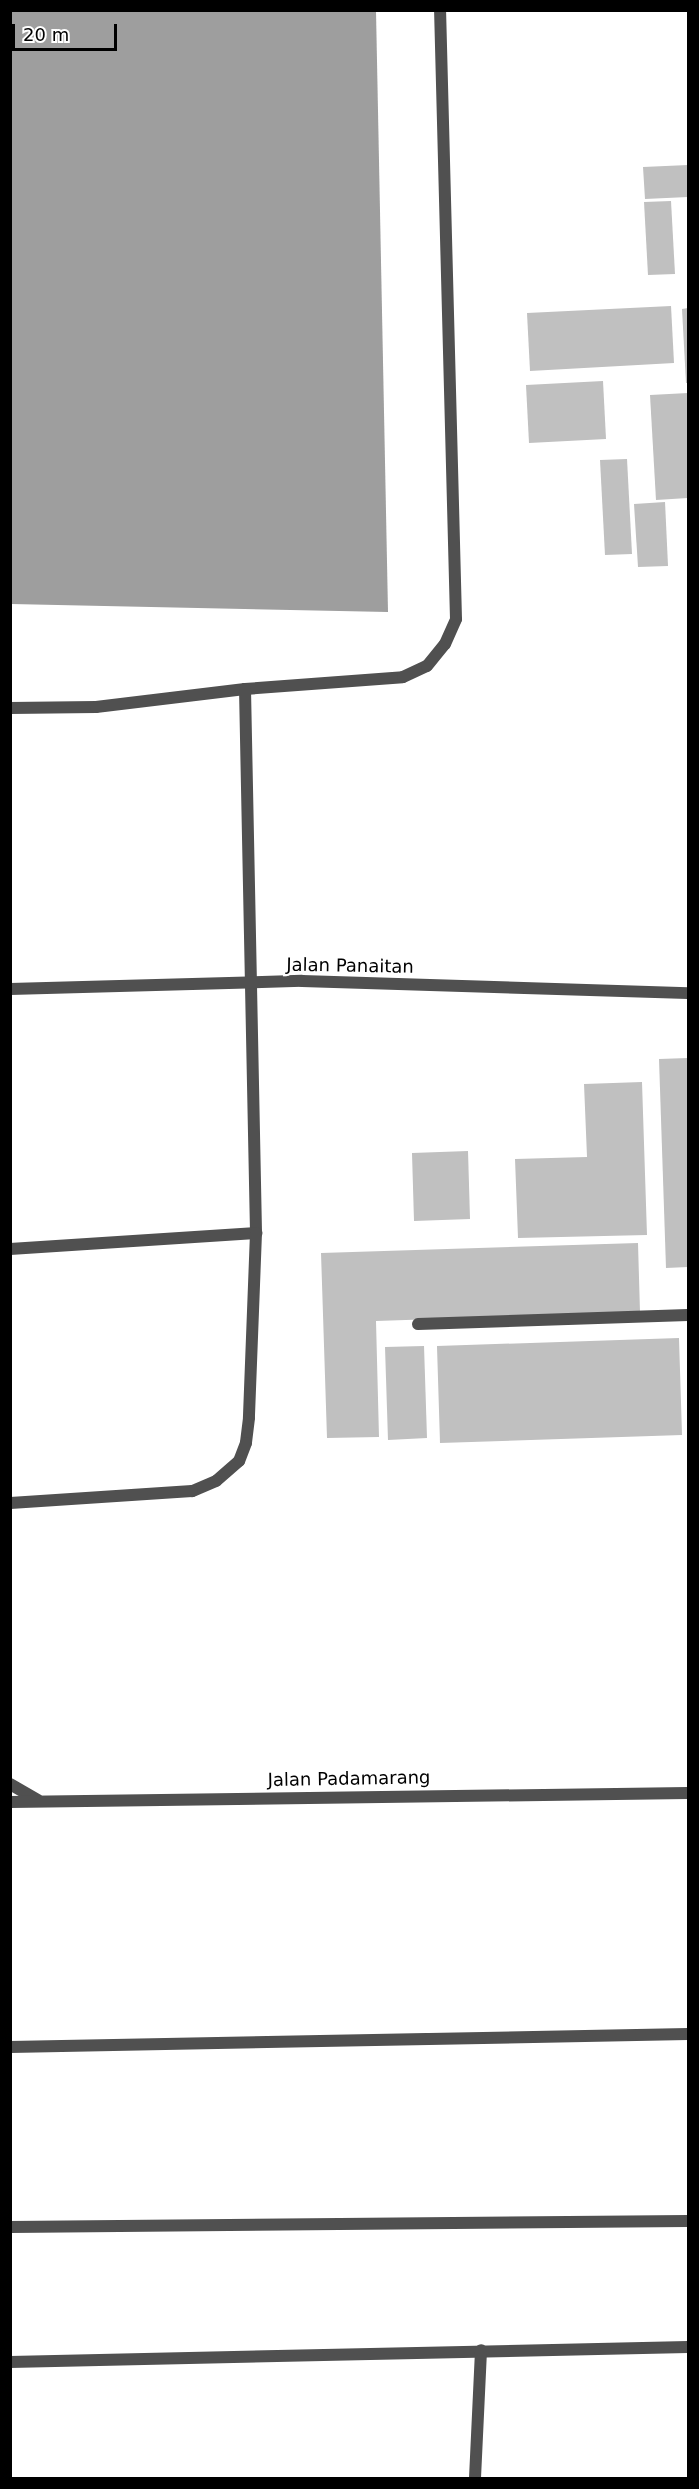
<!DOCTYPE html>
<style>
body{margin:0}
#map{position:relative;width:699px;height:2489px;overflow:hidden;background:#fff;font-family:"DejaVu Sans",sans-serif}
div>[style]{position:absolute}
.water>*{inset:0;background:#9e9e9e}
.building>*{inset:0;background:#c0c0c0}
.lane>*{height:12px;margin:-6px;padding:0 6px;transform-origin:6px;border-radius:6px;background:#505050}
span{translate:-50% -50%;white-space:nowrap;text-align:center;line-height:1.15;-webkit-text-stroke:4.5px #fff;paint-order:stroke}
.street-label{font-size:18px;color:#000}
.frame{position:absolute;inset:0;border:12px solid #000;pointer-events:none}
.scale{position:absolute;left:12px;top:24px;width:105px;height:27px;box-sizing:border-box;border:3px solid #000;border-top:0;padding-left:8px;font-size:18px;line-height:21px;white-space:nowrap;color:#000;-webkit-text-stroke:4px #fff;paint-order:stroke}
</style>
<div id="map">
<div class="water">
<div style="clip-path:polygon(11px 10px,376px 11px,388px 612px,11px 604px)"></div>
</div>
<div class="building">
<div style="clip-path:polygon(688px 165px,688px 197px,645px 199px,643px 167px)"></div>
<div style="clip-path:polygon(671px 201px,675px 274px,648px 275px,644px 202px)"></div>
<div style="clip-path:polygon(671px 306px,674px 363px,530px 371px,527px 313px)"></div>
<div style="clip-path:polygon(688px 308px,688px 383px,686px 383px,682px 309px)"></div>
<div style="clip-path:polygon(603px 381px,606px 439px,529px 443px,526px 385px)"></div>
<div style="clip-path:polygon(688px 393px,688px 498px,656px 500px,650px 395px)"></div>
<div style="clip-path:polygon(627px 459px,632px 554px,605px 555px,600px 460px)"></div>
<div style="clip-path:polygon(665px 502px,668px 566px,638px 567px,634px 504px)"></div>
<div style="clip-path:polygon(688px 1058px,688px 1267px,666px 1268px,659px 1059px)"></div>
<div style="clip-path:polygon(642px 1082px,647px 1235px,518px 1238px,515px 1159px,587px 1157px,584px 1084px)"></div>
<div style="clip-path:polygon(468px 1151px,470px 1219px,414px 1221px,412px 1153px)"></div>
<div style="clip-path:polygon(638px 1243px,640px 1312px,376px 1321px,379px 1437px,327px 1438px,321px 1253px)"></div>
<div style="clip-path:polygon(679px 1338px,682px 1435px,440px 1443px,437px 1346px)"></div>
<div style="clip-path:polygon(424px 1346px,427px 1438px,388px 1440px,385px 1347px)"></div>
</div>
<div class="lane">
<div style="left:245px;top:689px;width:158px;rotate:-4.3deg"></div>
<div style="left:403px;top:677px;width:26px;rotate:-25deg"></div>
<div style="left:427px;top:666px;width:28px;rotate:-51deg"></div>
<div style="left:445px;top:644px;width:27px;rotate:-66deg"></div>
<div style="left:456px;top:619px;width:609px;rotate:-91.5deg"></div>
<div style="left:10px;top:708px;width:86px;rotate:-0.7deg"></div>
<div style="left:96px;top:707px;width:150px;rotate:-6.9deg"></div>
<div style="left:245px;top:689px;width:544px;rotate:88.84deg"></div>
<div style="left:10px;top:989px;width:292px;rotate:-1.6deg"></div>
<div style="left:302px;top:981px;width:386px;rotate:1.8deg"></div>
<div style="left:10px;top:1249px;width:247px;rotate:-3.7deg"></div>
<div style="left:256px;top:1233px;width:185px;rotate:92.2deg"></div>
<div style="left:249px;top:1418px;width:25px;rotate:97deg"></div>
<div style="left:246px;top:1443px;width:19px;rotate:111deg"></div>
<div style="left:239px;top:1461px;width:30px;rotate:139deg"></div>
<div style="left:216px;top:1481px;width:26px;rotate:157deg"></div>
<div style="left:192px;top:1491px;width:182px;rotate:176.2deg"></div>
<div style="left:418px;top:1324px;width:270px;rotate:-1.9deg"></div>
<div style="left:10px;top:1784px;width:32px;rotate:30deg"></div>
<div style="left:10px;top:1802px;width:678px;rotate:-0.76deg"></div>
<div style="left:10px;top:2047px;width:678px;rotate:-1.1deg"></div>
<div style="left:10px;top:2227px;width:678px;rotate:-0.51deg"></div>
<div style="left:10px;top:2362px;width:678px;rotate:-1.27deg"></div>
<div style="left:475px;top:2478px;width:128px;rotate:-87.3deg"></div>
</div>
<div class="street-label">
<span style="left:350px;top:966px;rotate:1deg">Jalan Panaitan</span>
<span style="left:349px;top:1779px;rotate:-1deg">Jalan Padamarang</span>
</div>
<div class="frame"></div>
<div class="scale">20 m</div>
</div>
